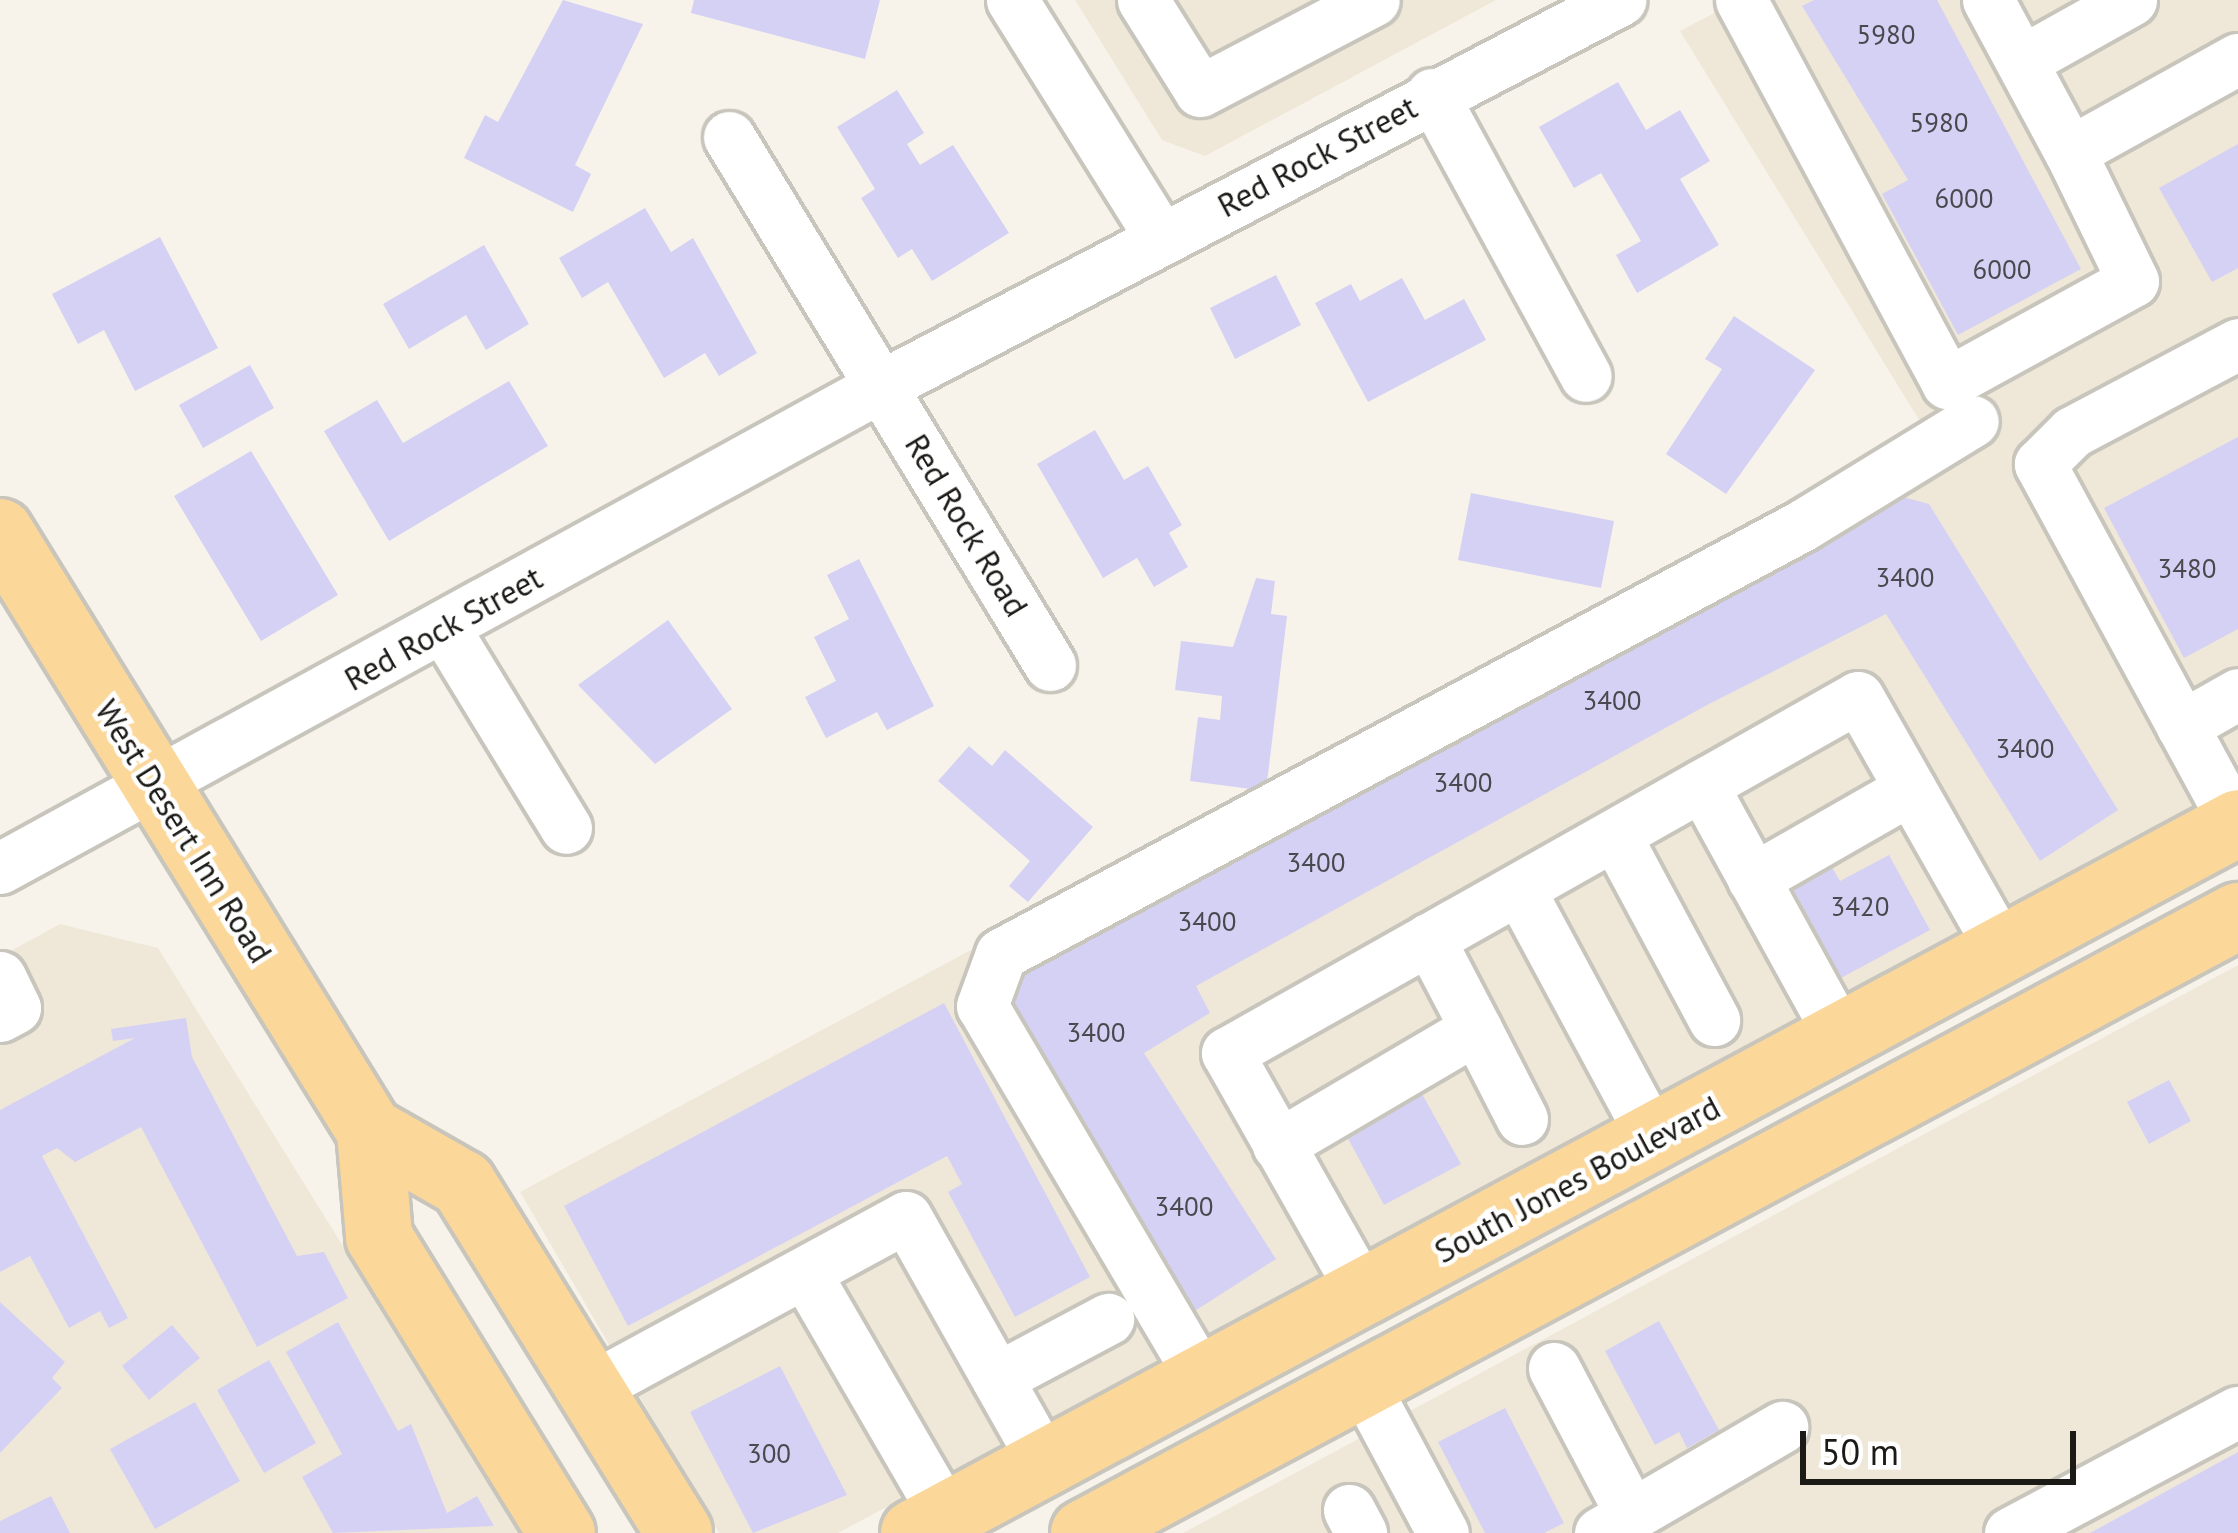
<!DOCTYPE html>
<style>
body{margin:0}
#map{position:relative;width:2238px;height:1533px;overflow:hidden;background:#f7f3ea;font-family:"PT Sans",sans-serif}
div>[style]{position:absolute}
.built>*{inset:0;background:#efe8d8}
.building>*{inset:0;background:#d5d1f4}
.roads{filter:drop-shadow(3px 0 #c8c5bc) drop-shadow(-3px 0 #c8c5bc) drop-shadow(0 3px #c8c5bc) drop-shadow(0 -3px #c8c5bc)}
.minor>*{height:51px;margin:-25.5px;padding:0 25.5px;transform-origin:25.5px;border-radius:25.5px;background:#fff}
.major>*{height:66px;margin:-33px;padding:0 33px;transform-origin:33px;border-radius:33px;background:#fbd79a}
span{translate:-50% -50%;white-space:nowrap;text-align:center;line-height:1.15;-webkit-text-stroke:9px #fff;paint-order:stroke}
.number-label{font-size:27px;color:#4a484e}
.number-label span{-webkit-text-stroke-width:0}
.street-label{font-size:33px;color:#1b1a17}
.scale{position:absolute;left:1800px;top:1431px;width:276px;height:54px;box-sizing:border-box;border:6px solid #1b1a17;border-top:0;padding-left:15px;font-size:36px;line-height:42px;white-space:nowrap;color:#1b1a17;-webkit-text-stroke:9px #fff;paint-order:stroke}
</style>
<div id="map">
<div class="built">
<div style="clip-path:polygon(1075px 0,1496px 0,1205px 156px,1162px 140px)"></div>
<div style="clip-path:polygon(1739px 0,2238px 0,2238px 784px,838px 1533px,719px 1533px,520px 1192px,1929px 436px,1680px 31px)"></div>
<div style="clip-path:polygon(60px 924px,158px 948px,521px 1533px,0 1533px,0 957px)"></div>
<div style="clip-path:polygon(2238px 965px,2238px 1533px,1183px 1533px,1256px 1494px)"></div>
</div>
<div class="building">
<div style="clip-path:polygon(563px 0,643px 24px,575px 165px,591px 174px,573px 212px,464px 158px,485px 115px,498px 122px)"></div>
<div style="clip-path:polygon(694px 0,880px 0,865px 59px,691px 13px)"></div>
<div style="clip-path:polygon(1814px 0,1937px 0,2081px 269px,1958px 335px,1882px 194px,1908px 180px,1802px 6px)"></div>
<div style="clip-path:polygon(1618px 82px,1646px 130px,1680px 110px,1710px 161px,1680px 179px,1719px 245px,1637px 293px,1616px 255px,1641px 241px,1601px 173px,1574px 188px,1539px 127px)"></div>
<div style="clip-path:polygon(897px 90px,924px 133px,907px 144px,920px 165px,953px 145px,1009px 233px,932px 281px,912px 249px,898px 258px,861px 198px,875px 189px,837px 127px)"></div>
<div style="clip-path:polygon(2238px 144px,2238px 268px,2212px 282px,2159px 188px)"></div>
<div style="clip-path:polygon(645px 208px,671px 252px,693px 238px,757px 353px,719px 376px,705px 353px,664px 378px,608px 282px,582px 298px,559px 258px)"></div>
<div style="clip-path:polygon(160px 237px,218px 348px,135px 391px,104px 330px,78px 344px,52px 294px)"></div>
<div style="clip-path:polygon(484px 245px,529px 324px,486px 350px,466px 315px,409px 349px,383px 304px)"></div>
<div style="clip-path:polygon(1276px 275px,1301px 325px,1235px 359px,1210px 308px)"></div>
<div style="clip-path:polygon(1402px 278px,1425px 320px,1464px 299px,1486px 340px,1368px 402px,1315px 303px,1351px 284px,1360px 301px)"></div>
<div style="clip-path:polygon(1734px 316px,1815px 370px,1726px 494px,1666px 454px,1722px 369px,1705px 359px)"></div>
<div style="clip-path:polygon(250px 365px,274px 408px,203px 448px,179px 405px)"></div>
<div style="clip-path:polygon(509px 381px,548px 446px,389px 541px,324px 431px,377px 400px,403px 443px)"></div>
<div style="clip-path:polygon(1095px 430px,1124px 480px,1148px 466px,1182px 525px,1169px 533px,1188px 567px,1154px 587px,1137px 558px,1103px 578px,1037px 464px)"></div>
<div style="clip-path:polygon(2238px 437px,2238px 629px,2184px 658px,2104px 508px)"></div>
<div style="clip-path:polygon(251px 451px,338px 595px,261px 641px,174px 496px)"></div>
<div style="clip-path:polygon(1471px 493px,1614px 521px,1601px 588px,1458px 560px)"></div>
<div style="clip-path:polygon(1899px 496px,1929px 504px,2118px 810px,2040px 861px,1886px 614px,1709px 704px,1196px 986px,1210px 1013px,1144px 1053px,1276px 1259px,1190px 1314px,994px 1000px,1000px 977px)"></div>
<div style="clip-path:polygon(859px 559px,934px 706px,887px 730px,877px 712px,826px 738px,805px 697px,836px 681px,814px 637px,849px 619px,827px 575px)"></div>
<div style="clip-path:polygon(1256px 578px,1275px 581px,1271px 614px,1287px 616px,1266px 791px,1190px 781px,1198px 717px,1220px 720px,1222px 696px,1175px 690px,1181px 641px,1233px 647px)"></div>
<div style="clip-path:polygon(668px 620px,732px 709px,655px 764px,578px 685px)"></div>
<div style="clip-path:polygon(969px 746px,992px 766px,1005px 750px,1093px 827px,1028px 902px,1009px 886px,1030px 861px,938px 781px)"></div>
<div style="clip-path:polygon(1889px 855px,1930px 930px,1841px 978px,1791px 885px,1830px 864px,1840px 881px)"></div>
<div style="clip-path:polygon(944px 1003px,1090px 1277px,1015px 1317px,948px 1192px,962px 1184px,947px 1156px,628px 1326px,564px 1206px)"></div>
<div style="clip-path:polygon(186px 1018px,192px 1057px,297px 1256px,324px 1252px,348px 1298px,257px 1347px,141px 1127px,75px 1162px,57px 1148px,42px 1156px,128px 1318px,109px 1328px,100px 1311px,69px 1328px,30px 1256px,0 1272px,0 1110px,135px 1038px,113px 1041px,111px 1029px)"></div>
<div style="clip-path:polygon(2169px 1080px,2191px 1121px,2149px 1144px,2127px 1102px)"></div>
<div style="clip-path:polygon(1421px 1092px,1461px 1164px,1384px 1205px,1345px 1133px)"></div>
<div style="clip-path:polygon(0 1302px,65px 1362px,52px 1378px,62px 1388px,0 1453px)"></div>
<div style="clip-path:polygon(1659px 1321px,1719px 1430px,1687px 1448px,1679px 1432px,1655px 1445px,1605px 1351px)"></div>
<div style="clip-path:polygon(338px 1322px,398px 1431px,411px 1424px,447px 1513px,477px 1496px,494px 1526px,333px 1533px,302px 1477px,342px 1454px,286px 1352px)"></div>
<div style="clip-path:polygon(172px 1325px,200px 1358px,149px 1400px,122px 1366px)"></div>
<div style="clip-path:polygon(269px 1360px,316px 1443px,264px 1473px,217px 1390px)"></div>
<div style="clip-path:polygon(780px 1366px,847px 1495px,753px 1533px,690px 1412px)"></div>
<div style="clip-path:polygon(195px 1402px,240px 1481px,155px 1529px,110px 1449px)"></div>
<div style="clip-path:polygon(1505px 1408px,1564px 1523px,1544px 1533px,1485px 1533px,1438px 1442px)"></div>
<div style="clip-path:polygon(2238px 1452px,2238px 1533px,2090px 1533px)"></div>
<div style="clip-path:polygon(51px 1496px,70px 1533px,0 1533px,0 1521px)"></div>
</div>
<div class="roads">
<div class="minor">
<div style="left:1012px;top:0;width:281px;rotate:58deg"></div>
<div style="left:1143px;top:0;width:107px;rotate:57.9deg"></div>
<div style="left:1200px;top:91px;width:196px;rotate:-27.6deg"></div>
<div style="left:1741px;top:0;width:435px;rotate:61.7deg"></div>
<div style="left:1947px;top:383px;width:212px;rotate:-28.7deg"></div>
<div style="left:2133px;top:281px;width:144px;rotate:-116deg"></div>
<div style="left:2070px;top:152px;width:192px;rotate:-29deg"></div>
<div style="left:1988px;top:0;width:173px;rotate:61.7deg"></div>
<div style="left:2022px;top:61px;width:125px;rotate:-29.2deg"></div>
<div style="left:1432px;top:94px;width:321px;rotate:61.4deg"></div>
<div style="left:729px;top:137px;width:618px;rotate:58.7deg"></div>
<div style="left:444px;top:628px;width:234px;rotate:58.6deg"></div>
<div style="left:2182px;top:726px;width:64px;rotate:-29.7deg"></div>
<div style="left:1702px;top:785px;width:289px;rotate:61.2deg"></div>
<div style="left:2236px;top:825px;width:411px;rotate:-118.5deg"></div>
<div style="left:2040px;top:464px;width:45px;rotate:-45deg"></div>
<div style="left:2072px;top:432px;width:188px;rotate:-27.9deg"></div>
<div style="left:1615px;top:835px;width:210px;rotate:61.8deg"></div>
<div style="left:0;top:868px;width:1006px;rotate:-28.68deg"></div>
<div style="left:883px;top:385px;width:832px;rotate:-27.58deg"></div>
<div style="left:1753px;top:879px;width:181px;rotate:-29.8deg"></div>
<div style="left:1519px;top:889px;width:283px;rotate:61.7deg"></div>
<div style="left:0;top:977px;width:34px;rotate:64deg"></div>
<div style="left:15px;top:1008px;width:17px;rotate:152deg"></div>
<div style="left:1476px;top:1029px;width:101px;rotate:62.9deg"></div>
<div style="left:1278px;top:1145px;width:229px;rotate:-30.4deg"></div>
<div style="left:1476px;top:1029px;width:102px;rotate:-117.6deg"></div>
<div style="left:805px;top:1273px;width:281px;rotate:59.9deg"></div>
<div style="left:1363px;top:1293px;width:276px;rotate:-119.5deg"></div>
<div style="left:1227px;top:1053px;width:724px;rotate:-29.43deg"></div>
<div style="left:1858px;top:697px;width:292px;rotate:60.4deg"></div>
<div style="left:1554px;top:1368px;width:165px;rotate:62.2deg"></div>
<div style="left:997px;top:1378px;width:126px;rotate:-28deg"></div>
<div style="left:1202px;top:1379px;width:433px;rotate:-120.5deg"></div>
<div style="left:982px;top:1006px;width:55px;rotate:-69.9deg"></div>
<div style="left:1001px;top:954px;width:910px;rotate:-28.14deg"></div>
<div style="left:1803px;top:525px;width:199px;rotate:-31.5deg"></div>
<div style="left:1363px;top:1384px;width:169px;rotate:61.8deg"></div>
<div style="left:591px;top:1388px;width:358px;rotate:-28.5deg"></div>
<div style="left:906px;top:1217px;width:283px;rotate:60.6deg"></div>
<div style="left:1349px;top:1510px;width:26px;rotate:62deg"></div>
<div style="left:1600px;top:1533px;width:211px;rotate:-30.2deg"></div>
<div style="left:2010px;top:1533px;width:258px;rotate:-28deg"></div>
</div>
<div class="major">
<div style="left:0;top:532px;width:704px;rotate:58.3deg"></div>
<div style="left:370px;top:1131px;width:106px;rotate:85.1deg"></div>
<div style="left:379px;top:1237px;width:348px;rotate:58.3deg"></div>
<div style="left:370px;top:1131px;width:107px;rotate:29.7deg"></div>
<div style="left:463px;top:1184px;width:410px;rotate:58.2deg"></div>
<div style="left:914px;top:1533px;width:1502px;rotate:-28.2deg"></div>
<div style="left:1084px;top:1533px;width:1309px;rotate:-28.13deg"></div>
</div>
</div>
<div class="number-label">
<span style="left:1886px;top:35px">5980</span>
<span style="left:1939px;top:123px">5980</span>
<span style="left:1964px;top:199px">6000</span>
<span style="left:2002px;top:270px">6000</span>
<span style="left:2187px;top:569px">3480</span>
<span style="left:1905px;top:578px">3400</span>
<span style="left:1612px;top:701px">3400</span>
<span style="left:2025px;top:749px">3400</span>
<span style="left:1463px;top:783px">3400</span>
<span style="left:1316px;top:863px">3400</span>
<span style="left:1860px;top:907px">3420</span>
<span style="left:1207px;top:922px">3400</span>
<span style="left:1096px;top:1033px">3400</span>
<span style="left:1184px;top:1207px">3400</span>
<span style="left:769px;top:1454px">300</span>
</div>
<div class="street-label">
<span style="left:1317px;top:156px;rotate:-28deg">Red Rock Street</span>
<span style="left:967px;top:525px;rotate:59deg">Red Rock Road</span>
<span style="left:443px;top:628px;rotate:-29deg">Red Rock Street</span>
<span style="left:184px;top:831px;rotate:58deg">West Desert Inn Road</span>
<span style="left:1577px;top:1179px;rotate:-28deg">South Jones Boulevard</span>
</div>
<div class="scale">50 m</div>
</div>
